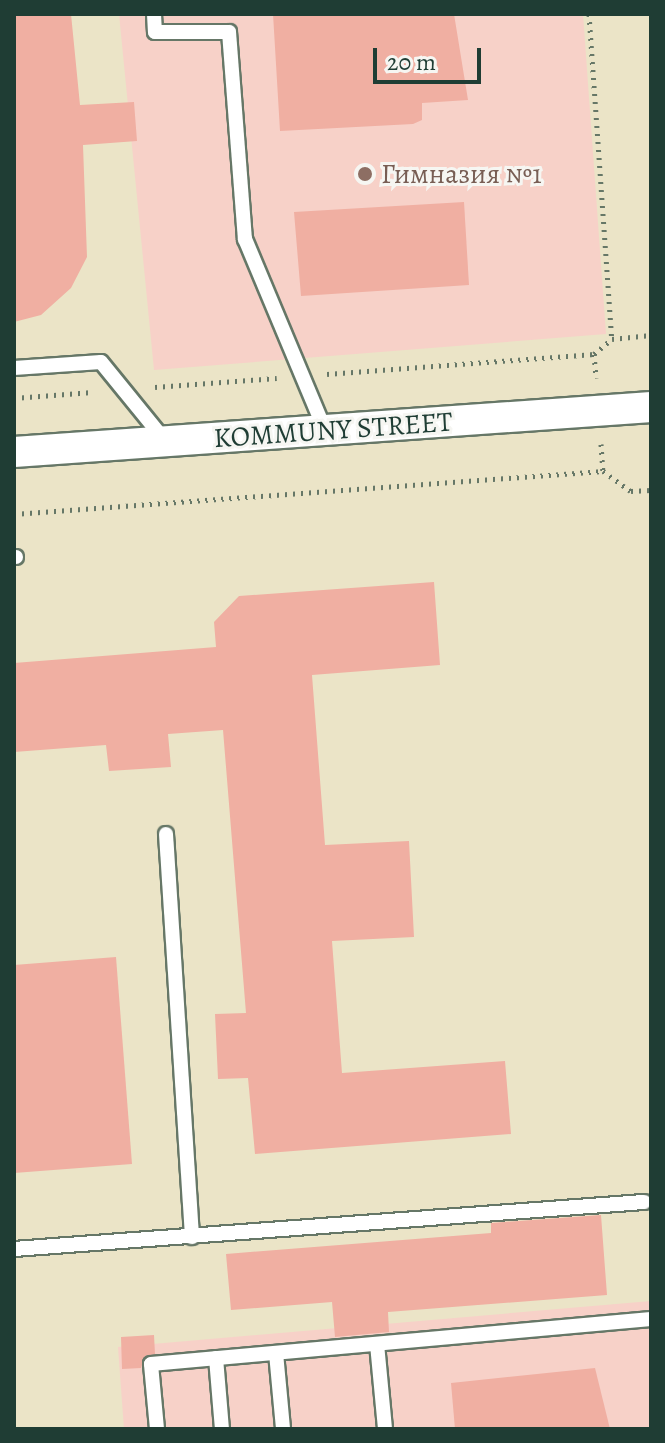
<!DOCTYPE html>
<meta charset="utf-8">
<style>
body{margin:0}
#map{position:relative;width:665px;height:1443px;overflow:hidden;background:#ebe4c7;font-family:Alegreya,serif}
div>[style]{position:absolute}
.built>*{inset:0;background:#f7d1c8}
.building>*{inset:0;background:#f0afa2}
.path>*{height:5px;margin-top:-2.5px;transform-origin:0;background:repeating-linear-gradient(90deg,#667767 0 2px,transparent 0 8px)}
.roads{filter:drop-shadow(2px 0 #667767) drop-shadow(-2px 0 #667767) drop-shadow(0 2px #667767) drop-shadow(0 -2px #667767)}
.service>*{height:14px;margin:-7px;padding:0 7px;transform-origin:7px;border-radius:7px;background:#fff}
.minor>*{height:30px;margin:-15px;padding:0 15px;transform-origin:15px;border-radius:15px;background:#fff}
.dots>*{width:22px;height:22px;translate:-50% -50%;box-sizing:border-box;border:4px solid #f6f6f2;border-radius:50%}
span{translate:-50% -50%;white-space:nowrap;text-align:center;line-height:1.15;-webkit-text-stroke:6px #f6f6f2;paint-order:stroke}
.education-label{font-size:28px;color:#785e54}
.left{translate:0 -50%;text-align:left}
.street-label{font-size:28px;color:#1f3d34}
.frame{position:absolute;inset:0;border:16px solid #1f3d34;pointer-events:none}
.scale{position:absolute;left:373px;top:48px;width:108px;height:36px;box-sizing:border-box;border:4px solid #1f3d34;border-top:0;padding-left:10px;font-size:24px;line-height:28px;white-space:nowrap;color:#1f3d34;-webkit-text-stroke:6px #f6f6f2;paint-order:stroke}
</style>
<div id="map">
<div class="built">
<div style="clip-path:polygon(119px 14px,583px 14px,606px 334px,154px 370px)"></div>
<div style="clip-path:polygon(651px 1301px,651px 1429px,124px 1429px,118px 1347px)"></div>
</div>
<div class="building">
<div style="clip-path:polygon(14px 14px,71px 14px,80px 105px,134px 102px,137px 141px,83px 145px,87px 257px,71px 288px,41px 315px,14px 322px)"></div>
<div style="clip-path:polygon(273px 14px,454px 14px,468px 100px,422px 103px,422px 120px,413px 124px,280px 131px)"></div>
<div style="clip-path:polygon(464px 202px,469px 285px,301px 296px,294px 212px)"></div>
<div style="clip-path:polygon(434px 582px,440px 665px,312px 675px,325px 845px,409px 841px,414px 937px,332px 941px,342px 1073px,505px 1061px,511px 1134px,255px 1154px,248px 1078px,218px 1079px,215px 1014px,246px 1013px,223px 730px,168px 734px,171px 767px,109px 771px,106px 745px,14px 752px,14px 663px,216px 647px,214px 622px,239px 596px)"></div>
<div style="clip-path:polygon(116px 957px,132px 1164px,14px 1173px,14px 965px)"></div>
<div style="clip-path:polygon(601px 1215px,607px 1295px,388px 1312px,389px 1332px,335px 1337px,332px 1302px,231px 1310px,226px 1254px,491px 1233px,491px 1223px)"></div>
<div style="clip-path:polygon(154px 1335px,155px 1354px,145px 1356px,141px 1368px,122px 1369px,121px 1337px)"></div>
<div style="clip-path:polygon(595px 1368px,610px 1429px,455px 1429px,451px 1383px)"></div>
</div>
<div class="path">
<div style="left:589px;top:14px;width:326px;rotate:86deg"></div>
<div style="left:594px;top:354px;width:24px;rotate:85deg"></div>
<div style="left:327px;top:374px;width:268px;rotate:-4.3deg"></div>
<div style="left:594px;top:354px;width:23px;rotate:-40deg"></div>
<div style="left:612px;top:339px;width:39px;rotate:-6deg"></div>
<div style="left:155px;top:387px;width:122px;rotate:-4.2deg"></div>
<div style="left:14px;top:398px;width:79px;rotate:-4.3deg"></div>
<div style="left:601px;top:444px;width:27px;rotate:86deg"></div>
<div style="left:14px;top:514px;width:591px;rotate:-4.18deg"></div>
<div style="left:603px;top:471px;width:34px;rotate:36deg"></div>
<div style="left:631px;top:491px;width:20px;rotate:-3deg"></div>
</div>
<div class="roads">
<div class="service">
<div style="left:154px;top:14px;width:18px;rotate:87deg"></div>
<div style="left:155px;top:32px;width:74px"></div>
<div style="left:229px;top:32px;width:208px;rotate:85.6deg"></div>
<div style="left:245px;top:239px;width:207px;rotate:67.3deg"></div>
<div style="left:14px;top:368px;width:87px;rotate:-3.9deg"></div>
<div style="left:101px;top:362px;width:103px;rotate:50.9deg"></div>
<div style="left:14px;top:557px;width:2px"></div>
<div style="left:166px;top:834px;width:404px;rotate:86.3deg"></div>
<div style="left:14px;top:1249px;width:632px;rotate:-4.27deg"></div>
<div style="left:377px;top:1344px;width:85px;rotate:84.6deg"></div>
<div style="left:276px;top:1353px;width:76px;rotate:84.7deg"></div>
<div style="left:216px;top:1358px;width:71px;rotate:85.2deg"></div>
<div style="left:157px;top:1429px;width:65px;rotate:-95.3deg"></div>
<div style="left:151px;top:1364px;width:502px;rotate:-5.14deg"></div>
</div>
<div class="minor">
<div style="left:14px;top:452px;width:639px;rotate:-4.04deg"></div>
</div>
</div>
<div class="dots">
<div style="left:365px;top:174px;background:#8d6e63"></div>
</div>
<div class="education-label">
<span class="left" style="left:381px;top:174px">Гимназия №1</span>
</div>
<div class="street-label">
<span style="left:333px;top:430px;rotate:-4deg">KOMMUNY STREET</span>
</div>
<div class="frame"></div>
<div class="scale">20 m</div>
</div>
